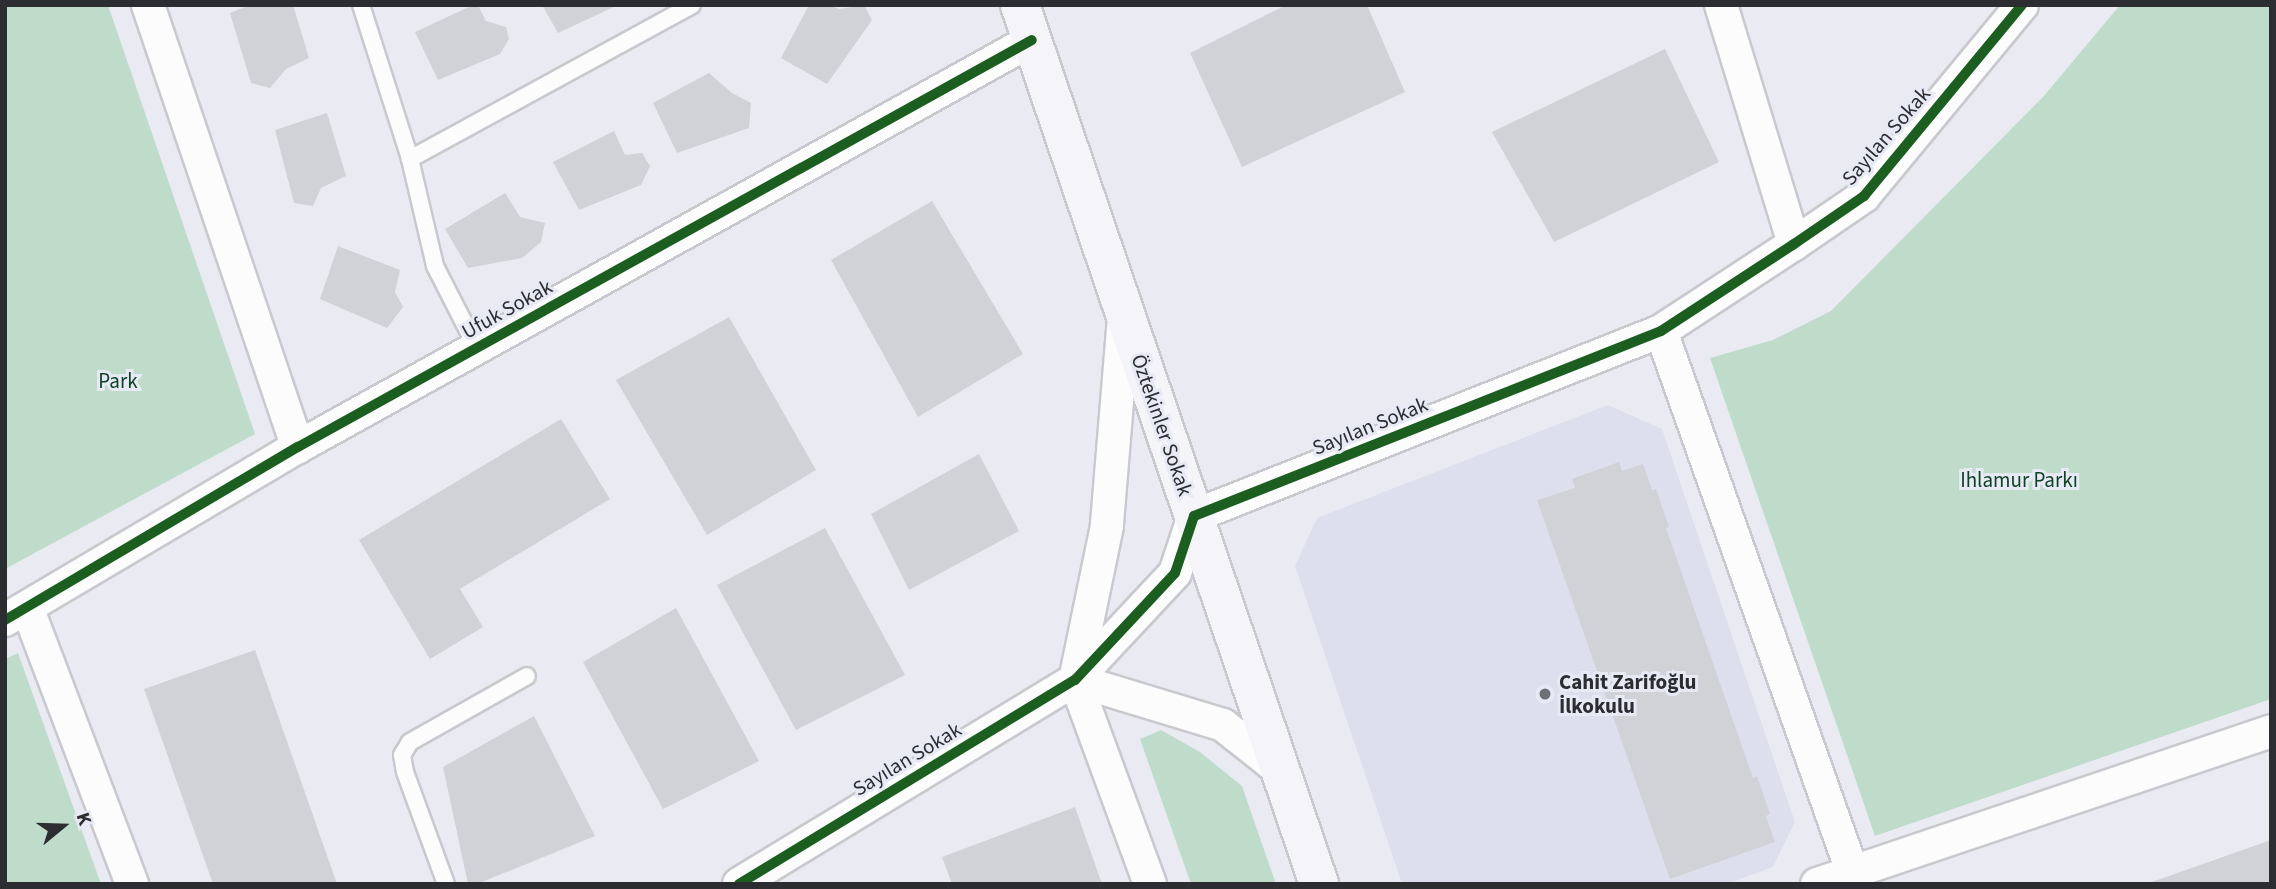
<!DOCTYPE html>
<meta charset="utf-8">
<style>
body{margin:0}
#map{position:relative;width:2276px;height:889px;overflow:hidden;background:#eaebf2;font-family:"Source Sans 3",sans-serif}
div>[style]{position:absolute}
.built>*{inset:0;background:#dddfed}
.green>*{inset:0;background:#bfdcca}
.building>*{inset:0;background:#d1d2d8}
.roads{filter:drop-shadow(2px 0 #c8c9ce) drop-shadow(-2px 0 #c8c9ce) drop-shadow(0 2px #c8c9ce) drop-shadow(0 -2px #c8c9ce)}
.lane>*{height:16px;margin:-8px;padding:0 8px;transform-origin:8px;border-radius:8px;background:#fcfcfd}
.street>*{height:32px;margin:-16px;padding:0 16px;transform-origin:16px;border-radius:16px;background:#fcfcfd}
.secondary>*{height:38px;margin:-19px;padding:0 19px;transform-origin:19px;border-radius:19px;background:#f5f5f9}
.cycleway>*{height:10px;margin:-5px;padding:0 5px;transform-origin:5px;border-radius:5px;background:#1b5e20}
.dots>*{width:19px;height:19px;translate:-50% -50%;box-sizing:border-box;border:4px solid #e7e9f5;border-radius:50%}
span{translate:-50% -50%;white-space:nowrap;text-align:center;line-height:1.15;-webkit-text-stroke:6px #e7e9f5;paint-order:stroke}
.street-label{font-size:21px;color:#2c2d31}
.park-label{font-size:21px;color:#0e4423}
.poi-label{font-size:21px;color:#2c2d31;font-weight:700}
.left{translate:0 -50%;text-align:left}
.frame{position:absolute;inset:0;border:7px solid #2c2d31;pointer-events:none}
.north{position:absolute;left:28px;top:791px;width:70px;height:70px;-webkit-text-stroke:5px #e7e9f5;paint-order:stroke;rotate:71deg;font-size:19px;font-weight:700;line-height:28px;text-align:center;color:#2c2d31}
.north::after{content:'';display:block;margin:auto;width:24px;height:32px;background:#2c2d31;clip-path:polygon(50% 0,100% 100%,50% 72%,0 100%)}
</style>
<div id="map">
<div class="built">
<div style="clip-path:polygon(1608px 405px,1662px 429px,1795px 822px,1773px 867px,1727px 884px,1402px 884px,1295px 566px,1317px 518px)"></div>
</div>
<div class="green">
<div style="clip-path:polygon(5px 5px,108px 5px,255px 434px,5px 569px)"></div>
<div style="clip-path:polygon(2120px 5px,2271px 5px,2271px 699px,1875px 836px,1710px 358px,1773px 340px,1831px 311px,2043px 97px)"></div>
<div style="clip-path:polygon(18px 653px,101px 884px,5px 884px,5px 659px)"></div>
<div style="clip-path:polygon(1161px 730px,1200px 752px,1242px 786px,1276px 884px,1191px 884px,1140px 739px)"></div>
</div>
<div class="building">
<div style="clip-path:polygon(250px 5px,293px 5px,309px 58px,286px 69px,270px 88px,251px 83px,230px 13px)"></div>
<div style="clip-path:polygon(473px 5px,478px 5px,486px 21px,506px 27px,509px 39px,500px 54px,438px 80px,415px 32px)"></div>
<div style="clip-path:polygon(542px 5px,618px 5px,558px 33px)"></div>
<div style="clip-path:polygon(809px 5px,829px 5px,839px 9px,864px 5px,872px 20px,827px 84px,781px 58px)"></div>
<div style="clip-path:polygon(1286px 5px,1367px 5px,1405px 92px,1242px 167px,1190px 53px)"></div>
<div style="clip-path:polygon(1665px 49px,1719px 162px,1554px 242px,1492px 132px)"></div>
<div style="clip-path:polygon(709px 73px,732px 93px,751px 103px,749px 128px,677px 153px,653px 103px)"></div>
<div style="clip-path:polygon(327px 113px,346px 176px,321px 188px,313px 206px,294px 203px,275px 130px)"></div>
<div style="clip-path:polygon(614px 131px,625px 155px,642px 153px,650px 166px,641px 185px,579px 210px,553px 162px)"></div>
<div style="clip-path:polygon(505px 193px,520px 217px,545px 223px,541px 242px,522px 258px,468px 268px,445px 229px)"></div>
<div style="clip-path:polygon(932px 201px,1023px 354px,918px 417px,831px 260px)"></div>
<div style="clip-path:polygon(338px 246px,400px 270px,395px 292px,403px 307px,387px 328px,320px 299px)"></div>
<div style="clip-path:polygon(729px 317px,816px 470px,707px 535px,616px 380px)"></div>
<div style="clip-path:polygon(561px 419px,610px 499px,460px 589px,483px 627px,430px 659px,359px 540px)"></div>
<div style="clip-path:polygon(979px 454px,1019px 531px,909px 590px,871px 514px)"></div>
<div style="clip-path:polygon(1619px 462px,1622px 471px,1643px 464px,1652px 490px,1656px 489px,1669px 527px,1666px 528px,1753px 778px,1757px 776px,1770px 814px,1766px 816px,1775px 842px,1670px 879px,1537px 500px,1575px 488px,1572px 479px)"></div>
<div style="clip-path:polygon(825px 528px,905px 675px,796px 730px,717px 585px)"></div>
<div style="clip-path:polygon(676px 608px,759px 761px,663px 809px,583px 662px)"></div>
<div style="clip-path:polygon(255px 650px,337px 884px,213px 884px,144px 689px)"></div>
<div style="clip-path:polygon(534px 716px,595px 836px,477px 884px,468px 884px,443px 767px)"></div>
<div style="clip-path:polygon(1075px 807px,1102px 884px,952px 884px,942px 857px)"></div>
<div style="clip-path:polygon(2271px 840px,2271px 884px,2149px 884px,2149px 883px)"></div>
</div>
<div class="roads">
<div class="lane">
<div style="left:361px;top:5px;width:162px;rotate:72.3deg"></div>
<div style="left:410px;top:159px;width:110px;rotate:76.8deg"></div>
<div style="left:435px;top:266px;width:92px;rotate:62.9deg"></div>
<div style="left:410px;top:159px;width:321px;rotate:-28.6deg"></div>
<div style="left:446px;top:884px;width:119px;rotate:-110.1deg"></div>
<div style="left:405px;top:772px;width:17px;rotate:-100deg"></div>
<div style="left:402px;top:755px;width:15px;rotate:-58deg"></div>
<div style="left:410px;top:742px;width:134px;rotate:-29.4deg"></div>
</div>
<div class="street">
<div style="left:148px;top:5px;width:467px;rotate:71.3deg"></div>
<div style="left:1721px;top:5px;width:250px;rotate:73deg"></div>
<div style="left:1124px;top:317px;width:210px;rotate:94.7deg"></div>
<div style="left:1107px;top:526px;width:157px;rotate:101.7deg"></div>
<div style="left:1075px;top:680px;width:155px;rotate:16.9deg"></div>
<div style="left:1223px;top:725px;width:74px;rotate:38.4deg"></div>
<div style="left:1661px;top:331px;width:573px;rotate:70.52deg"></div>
<div style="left:28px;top:610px;width:293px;rotate:69.2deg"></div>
<div style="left:5px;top:620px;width:340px;rotate:-30.6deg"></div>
<div style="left:298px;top:447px;width:839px;rotate:-29.01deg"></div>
<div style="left:1075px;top:680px;width:217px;rotate:69.8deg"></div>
<div style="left:739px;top:884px;width:393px;rotate:-31.3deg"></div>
<div style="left:1075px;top:680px;width:146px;rotate:-46.9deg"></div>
<div style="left:1175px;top:573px;width:60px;rotate:-71.6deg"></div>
<div style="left:1194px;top:516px;width:502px;rotate:-21.61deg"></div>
<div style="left:1661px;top:331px;width:159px;rotate:-33.2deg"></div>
<div style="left:1794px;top:244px;width:85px;rotate:-34.4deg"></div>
<div style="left:1864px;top:196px;width:248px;rotate:-50.4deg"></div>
<div style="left:1817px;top:884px;width:479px;rotate:-18.6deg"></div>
</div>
<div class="secondary">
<div style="left:1020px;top:5px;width:928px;rotate:71.21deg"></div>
</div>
</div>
<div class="cycleway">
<div style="left:5px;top:620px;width:340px;rotate:-30.6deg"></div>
<div style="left:298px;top:447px;width:839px;rotate:-29.01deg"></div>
<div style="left:739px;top:884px;width:393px;rotate:-31.3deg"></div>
<div style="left:1075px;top:680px;width:146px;rotate:-46.9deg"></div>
<div style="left:1175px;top:573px;width:60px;rotate:-71.6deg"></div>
<div style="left:1194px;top:516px;width:502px;rotate:-21.61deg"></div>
<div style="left:1661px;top:331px;width:159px;rotate:-33.2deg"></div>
<div style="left:1794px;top:244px;width:85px;rotate:-34.4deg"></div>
<div style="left:1864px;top:196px;width:248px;rotate:-50.4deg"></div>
</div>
<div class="dots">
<div style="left:1545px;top:694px;background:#6e7075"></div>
</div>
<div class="street-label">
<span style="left:1886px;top:136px;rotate:-49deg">Sayılan Sokak</span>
<span style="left:507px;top:309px;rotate:-29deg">Ufuk Sokak</span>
<span style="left:1162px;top:425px;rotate:71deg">Öztekinler Sokak</span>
<span style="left:1370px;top:426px;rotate:-22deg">Sayılan Sokak</span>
<span style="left:907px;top:759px;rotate:-31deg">Sayılan Sokak</span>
</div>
<div class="park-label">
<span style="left:118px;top:381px">Park</span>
<span style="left:2019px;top:480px">Ihlamur Parkı</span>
</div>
<div class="poi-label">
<span class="left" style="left:1559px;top:694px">Cahit Zarifoğlu<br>İlkokulu</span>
</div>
<div class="frame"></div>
<div class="north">K</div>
</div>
